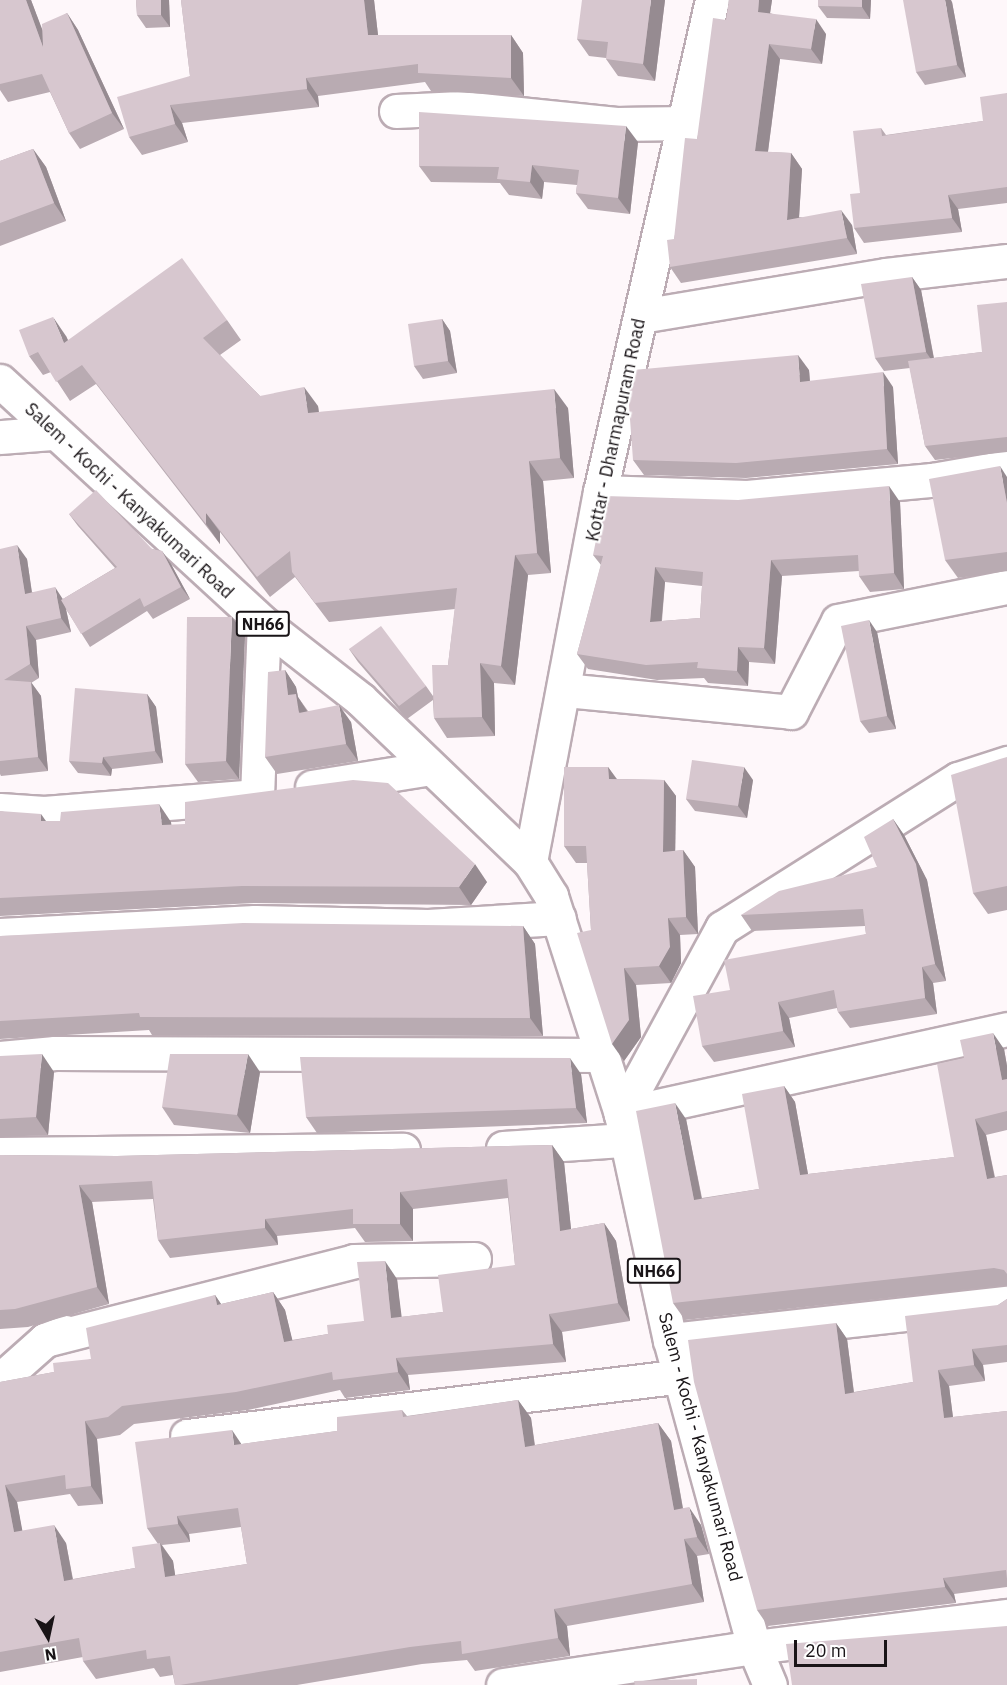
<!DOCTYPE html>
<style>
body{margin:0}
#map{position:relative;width:1007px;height:1685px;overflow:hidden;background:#fef7fa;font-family:"IBM Plex Sans",sans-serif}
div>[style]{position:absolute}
.roads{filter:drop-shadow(2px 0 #bcacb4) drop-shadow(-2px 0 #bcacb4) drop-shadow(0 2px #bcacb4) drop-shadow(0 -2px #bcacb4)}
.minor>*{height:33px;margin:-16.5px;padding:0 16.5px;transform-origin:16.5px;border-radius:16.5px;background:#fff}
.tertiary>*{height:33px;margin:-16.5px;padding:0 16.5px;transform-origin:16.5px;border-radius:16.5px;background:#fff}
.secondary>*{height:33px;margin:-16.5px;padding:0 16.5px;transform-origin:16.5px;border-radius:16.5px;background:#fff}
.trunk>*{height:33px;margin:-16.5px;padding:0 16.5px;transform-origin:16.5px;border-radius:16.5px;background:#fff}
.wall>*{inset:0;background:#b9abb2}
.shaded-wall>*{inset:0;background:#968b91}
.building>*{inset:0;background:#d7c7cf}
span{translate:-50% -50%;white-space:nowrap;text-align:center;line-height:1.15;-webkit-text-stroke:4.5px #fff;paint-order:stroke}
.shield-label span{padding:2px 4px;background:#fff;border:2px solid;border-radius:4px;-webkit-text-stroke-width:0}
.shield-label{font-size:16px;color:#191417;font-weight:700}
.street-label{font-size:18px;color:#191417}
.north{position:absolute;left:18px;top:1607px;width:60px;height:60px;-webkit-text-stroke:4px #fff;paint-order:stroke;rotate:171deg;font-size:16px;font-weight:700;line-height:24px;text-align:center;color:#191417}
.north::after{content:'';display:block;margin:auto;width:21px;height:27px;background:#191417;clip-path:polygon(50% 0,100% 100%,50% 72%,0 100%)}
.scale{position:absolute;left:794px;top:1640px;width:93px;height:27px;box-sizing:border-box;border:3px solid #191417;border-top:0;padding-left:8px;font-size:18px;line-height:21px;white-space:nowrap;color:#191417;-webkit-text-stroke:4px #fff;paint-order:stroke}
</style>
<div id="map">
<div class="roads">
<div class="minor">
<div style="left:396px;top:111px;width:65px;rotate:-2.6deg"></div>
<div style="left:461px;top:108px;width:156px;rotate:5.9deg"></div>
<div style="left:616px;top:124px;width:71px;rotate:-0.8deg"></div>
<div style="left:641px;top:316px;width:248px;rotate:-9.5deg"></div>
<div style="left:886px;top:275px;width:122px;rotate:-6.6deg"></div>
<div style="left:0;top:437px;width:52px;rotate:-4.4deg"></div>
<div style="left:600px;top:492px;width:147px;rotate:1.9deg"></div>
<div style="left:747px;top:497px;width:186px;rotate:-5.3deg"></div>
<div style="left:932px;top:480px;width:76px;rotate:-9.8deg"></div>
<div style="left:564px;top:690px;width:228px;rotate:5.5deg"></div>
<div style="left:791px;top:712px;width:102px;rotate:-62.7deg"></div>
<div style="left:838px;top:621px;width:172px;rotate:-11.4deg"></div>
<div style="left:312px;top:787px;width:120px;rotate:-9.1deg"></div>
<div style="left:0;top:810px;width:44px;rotate:3.9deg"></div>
<div style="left:44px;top:813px;width:214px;rotate:-4.6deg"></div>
<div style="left:257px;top:796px;width:172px;rotate:-87.7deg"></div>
<div style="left:0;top:935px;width:255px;rotate:-2.9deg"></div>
<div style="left:255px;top:922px;width:173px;rotate:1.3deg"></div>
<div style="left:428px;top:926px;width:131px;rotate:-3.5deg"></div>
<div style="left:0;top:1058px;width:55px;rotate:-5.2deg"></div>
<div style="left:55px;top:1053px;width:547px;rotate:0.21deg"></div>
<div style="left:621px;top:1114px;width:212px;rotate:-61.5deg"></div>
<div style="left:722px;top:928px;width:279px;rotate:-32.3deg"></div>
<div style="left:958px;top:779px;width:52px;rotate:-18.1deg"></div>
<div style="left:621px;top:1114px;width:395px;rotate:-12.4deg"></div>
<div style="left:503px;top:1148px;width:119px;rotate:-3.8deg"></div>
<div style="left:0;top:1154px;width:403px;rotate:-0.6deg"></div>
<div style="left:45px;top:1340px;width:319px;rotate:-14.3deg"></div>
<div style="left:354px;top:1261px;width:120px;rotate:-1deg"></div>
<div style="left:670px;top:1340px;width:339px;rotate:-6.3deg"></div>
<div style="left:0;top:1380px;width:60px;rotate:-41.6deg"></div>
<div style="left:45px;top:1340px;width:22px;rotate:-21deg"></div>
<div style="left:187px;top:1436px;width:497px;rotate:-6.9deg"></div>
<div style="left:754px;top:1647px;width:255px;rotate:-7deg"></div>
</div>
<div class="tertiary">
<div style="left:503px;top:1685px;width:254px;rotate:-8.6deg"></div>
</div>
<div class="secondary">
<div style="left:530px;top:862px;width:377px;rotate:-79.3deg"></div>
<div style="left:600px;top:492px;width:505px;rotate:-77.18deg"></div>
</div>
<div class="trunk">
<div style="left:0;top:381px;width:359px;rotate:42.6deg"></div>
<div style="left:264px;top:624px;width:122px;rotate:38deg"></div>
<div style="left:360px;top:699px;width:236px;rotate:43.8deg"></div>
<div style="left:530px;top:862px;width:40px;rotate:58deg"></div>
<div style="left:551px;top:896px;width:229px;rotate:72.2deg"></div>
<div style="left:621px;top:1114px;width:231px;rotate:77.8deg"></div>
<div style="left:670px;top:1340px;width:318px;rotate:74.7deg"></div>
<div style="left:754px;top:1647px;width:41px;rotate:67.2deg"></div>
</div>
</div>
<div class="wall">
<div style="clip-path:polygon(0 0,31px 0,42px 30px,67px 13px,78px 30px,124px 129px,80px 149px,69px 133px,50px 92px,8px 102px,0 90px)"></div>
<div style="clip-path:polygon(136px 0,169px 0,170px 27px,146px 28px,137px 15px)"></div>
<div style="clip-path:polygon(181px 0,374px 0,378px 35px,511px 35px,523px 53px,524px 96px,431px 91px,425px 82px,318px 96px,319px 107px,182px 123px,188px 142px,142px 155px,129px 137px,190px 76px)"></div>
<div style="clip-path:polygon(665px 0,655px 81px,618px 76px,606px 59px,606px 58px,589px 56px,577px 39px)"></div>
<div style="clip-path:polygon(729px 0,772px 0,770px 13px,826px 34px,822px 64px,780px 59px,768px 152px,791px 153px,802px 169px,799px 217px,852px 225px,857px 254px,681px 283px,670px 267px,674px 239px,697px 139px,726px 20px)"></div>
<div style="clip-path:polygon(871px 0,870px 19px,827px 18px,818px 6px)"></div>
<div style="clip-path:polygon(952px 2px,966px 77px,925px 85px,916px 72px)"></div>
<div style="clip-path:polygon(1007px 93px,1007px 203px,958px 209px,962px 232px,864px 243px,854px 228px,860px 193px,881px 128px,886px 135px,983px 121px)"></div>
<div style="clip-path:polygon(638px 142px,630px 214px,588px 209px,576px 193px,577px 185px,544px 182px,542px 199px,509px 195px,500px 183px,431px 182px,419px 166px)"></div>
<div style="clip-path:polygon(33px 149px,46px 167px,66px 221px,0 246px,0 161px)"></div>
<div style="clip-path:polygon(912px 277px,921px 290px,934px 358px,982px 352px,1007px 302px,1007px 452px,935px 460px,925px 446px,910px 368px,884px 371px,875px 358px)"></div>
<div style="clip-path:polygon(442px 319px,450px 331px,457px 373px,423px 379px,414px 366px)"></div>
<div style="clip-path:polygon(227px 320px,241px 340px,220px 355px,260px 396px,318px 406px,319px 412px,568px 408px,574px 478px,543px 481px,551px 573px,528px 575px,515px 685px,494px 683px,495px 736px,447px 738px,434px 718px,433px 700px,407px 719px,358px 662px,349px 649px,426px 686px,433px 696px,448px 665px,455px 609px,329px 622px,295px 577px,270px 597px,220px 532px,220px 544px,96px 384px,70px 401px,51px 372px,43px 375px,29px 356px,66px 336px,68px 340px)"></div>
<div style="clip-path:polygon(809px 370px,810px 381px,893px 387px,898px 464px,746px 478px,644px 475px,633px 460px)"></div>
<div style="clip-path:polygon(1007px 477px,1007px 571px,958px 578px,945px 560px)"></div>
<div style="clip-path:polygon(evenodd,738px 500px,900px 502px,904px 589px,870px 592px,859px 576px,859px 571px,782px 576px,775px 664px,749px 662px,748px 686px,708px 683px,704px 678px,657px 680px,588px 669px,577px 654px,601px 565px,593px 555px,738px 500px,665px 582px,702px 586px,700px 618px,662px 621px,665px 582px)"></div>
<div style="clip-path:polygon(69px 514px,152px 549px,162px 551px,171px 564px,190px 599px,153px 619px,147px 611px,90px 647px,66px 609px,71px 632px,36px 640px,39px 678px,31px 683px,41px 696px,48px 771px,1px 776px,0 774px,0 549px,27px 559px,32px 592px,63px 599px,115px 568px,78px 526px)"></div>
<div style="clip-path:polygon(877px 632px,896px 729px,869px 733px,860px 721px)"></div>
<div style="clip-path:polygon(245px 635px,239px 779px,198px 782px,185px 764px)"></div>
<div style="clip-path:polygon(285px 670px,296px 687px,298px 697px,308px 711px,351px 722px,358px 761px,277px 774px,265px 757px)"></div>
<div style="clip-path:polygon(147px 694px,156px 707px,163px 763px,112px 769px,111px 776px,78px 773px,69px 761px)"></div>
<div style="clip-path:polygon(1007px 757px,1007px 910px,988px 914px,973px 893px)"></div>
<div style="clip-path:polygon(608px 767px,617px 779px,664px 780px,676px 796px,675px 851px,683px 850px,695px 867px,698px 934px,680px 935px,681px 963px,671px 983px,636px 985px,641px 1037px,624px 1061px,591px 930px,587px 863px,576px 863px,564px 846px)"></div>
<div style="clip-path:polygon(753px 780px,747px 818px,695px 811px,686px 799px)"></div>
<div style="clip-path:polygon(0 811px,46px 821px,171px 822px,171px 825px,487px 882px,471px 905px,254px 903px,0 916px)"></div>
<div style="clip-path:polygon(893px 819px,904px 835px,927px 880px,946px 981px,933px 983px,937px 1014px,850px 1028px,838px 1012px,837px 1008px,789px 1018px,795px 1047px,714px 1062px,702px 1046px,730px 990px,866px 934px,865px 926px,752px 931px,741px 915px,877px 867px)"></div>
<div style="clip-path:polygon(523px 926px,535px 944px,543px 1036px,152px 1035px,149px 1030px,0 1039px,0 936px)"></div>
<div style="clip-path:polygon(1004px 1049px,1007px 1066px,1007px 1130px,986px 1135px,995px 1177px,1007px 1175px,1007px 1285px,685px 1320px,673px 1303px,686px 1119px,702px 1198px,759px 1189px,784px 1086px,795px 1102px,808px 1174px,954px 1157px,964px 1058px)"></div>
<div style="clip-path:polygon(0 1056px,54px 1072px,48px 1135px,0 1137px)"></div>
<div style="clip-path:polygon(260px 1072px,250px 1133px,174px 1125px,162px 1107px)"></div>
<div style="clip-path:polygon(581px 1074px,587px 1123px,317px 1133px,306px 1117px)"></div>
<div style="clip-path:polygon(evenodd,552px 1145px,564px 1162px,571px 1229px,604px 1223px,616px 1241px,630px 1321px,562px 1332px,566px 1362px,408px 1375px,410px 1390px,345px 1398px,340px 1390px,248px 1410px,134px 1424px,120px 1435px,97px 1439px,103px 1504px,78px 1506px,70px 1494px,17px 1502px,22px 1531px,66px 1543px,73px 1579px,135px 1568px,158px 1544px,147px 1528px,242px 1444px,337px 1431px,402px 1410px,407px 1416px,518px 1400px,531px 1418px,535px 1445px,658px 1423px,671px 1441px,683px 1508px,701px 1525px,709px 1554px,697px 1556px,704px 1602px,567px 1626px,570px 1656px,475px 1671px,467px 1660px,422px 1664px,297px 1685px,175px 1685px,173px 1675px,160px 1677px,154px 1668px,96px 1679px,83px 1661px,83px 1657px,0 1672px,0 1382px,54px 1372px,91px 1359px,215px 1295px,221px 1304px,273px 1292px,285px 1310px,292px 1340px,328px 1334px,364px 1321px,397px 1279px,401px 1317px,443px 1312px,515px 1265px,508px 1198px,413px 1209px,413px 1241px,365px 1242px,355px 1228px,277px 1236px,278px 1245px,170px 1258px,158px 1240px,153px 1199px,92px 1202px,109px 1304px,28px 1327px,0 1329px,0 1155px,117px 1156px,552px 1145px,241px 1527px,247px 1564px,175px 1575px,173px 1561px,162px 1545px,190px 1542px,189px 1534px,241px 1527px)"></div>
<div style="clip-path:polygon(1007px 1299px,1007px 1362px,983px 1365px,985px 1381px,949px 1386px,953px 1417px,1007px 1411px,1007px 1587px,954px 1594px,956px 1603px,768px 1626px,757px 1610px,836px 1323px,847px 1339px,854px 1392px,913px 1382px,998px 1305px)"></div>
</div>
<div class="shaded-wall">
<div style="clip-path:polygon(26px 0,31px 0,55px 63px,43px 47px)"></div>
<div style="clip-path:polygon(161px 0,169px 0,170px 27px,161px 15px)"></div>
<div style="clip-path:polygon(364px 0,374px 0,380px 53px,368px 35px)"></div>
<div style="clip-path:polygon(651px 0,665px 0,655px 81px,643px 64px)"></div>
<div style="clip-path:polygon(759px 0,772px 0,768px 27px,758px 12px)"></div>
<div style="clip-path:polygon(862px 0,871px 0,870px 19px,862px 7px)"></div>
<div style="clip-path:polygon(945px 0,951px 0,952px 2px,966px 77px,957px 65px)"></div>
<div style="clip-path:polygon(67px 13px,78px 30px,124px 129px,112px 113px)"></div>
<div style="clip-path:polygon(816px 19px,826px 34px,822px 64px,811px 49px)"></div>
<div style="clip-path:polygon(511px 35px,523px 53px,524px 96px,511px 78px)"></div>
<div style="clip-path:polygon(769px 44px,780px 59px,766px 166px,755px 151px)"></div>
<div style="clip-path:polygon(306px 78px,318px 96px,319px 107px,307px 89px)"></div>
<div style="clip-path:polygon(170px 105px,182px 123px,188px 142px,175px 124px)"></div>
<div style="clip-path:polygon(626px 126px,638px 142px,630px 214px,618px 198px)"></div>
<div style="clip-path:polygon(33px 149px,46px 167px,66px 221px,54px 203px)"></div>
<div style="clip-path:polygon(791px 153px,802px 169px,798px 235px,787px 220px)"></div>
<div style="clip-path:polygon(532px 165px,544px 182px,542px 199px,530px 182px)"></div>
<div style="clip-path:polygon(948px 195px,958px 209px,962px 232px,952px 218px)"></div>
<div style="clip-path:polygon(841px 210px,852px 225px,857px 254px,847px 238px)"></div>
<div style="clip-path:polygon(912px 277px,921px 290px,935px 365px,926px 352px)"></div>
<div style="clip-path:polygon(53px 317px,66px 336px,78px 363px,64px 343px)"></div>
<div style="clip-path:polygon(442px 319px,450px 331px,457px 373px,448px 361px)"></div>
<div style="clip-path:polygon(798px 355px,809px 370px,811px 397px,800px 382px)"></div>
<div style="clip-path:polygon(883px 372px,893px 387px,898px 464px,887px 449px)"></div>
<div style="clip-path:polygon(304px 387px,318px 406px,321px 432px,308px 413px)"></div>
<div style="clip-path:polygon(554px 389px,568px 408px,574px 478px,560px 458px)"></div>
<div style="clip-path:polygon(529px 461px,543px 481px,551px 573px,537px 553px)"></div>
<div style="clip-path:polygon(1000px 466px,1007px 477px,1007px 503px)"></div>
<div style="clip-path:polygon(889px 486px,900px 502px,904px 589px,894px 573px)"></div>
<div style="clip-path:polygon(206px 513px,220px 532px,220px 544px,206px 524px)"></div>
<div style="clip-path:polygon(17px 545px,27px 559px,34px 608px,25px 594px)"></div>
<div style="clip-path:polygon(162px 551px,171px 564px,190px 599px,181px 587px)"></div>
<div style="clip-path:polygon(515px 555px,528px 575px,515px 685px,501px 666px)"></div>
<div style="clip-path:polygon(771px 560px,782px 576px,775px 664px,764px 648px)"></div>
<div style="clip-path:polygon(655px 567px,665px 582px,660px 637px,650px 622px)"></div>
<div style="clip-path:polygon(55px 587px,64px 601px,71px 632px,61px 618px)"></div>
<div style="clip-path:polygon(232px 617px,245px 635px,239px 779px,226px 761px)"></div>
<div style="clip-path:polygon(869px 620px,877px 632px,896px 729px,887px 716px)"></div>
<div style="clip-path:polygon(26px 626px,36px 640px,39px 678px,30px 664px)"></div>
<div style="clip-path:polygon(738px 647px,749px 662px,748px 686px,737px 671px)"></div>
<div style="clip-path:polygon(480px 663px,494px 683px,495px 736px,482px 717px)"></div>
<div style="clip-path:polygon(285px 670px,296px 687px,298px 697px,307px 711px,311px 730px,288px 695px)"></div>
<div style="clip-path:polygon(31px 682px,41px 696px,48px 771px,38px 757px)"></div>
<div style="clip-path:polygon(147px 694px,156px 707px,163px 763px,155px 751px)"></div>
<div style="clip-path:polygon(339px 705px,351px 722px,358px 761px,346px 744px)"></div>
<div style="clip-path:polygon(103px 757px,112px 769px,111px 776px,102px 763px)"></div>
<div style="clip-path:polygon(608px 767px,620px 784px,609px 779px)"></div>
<div style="clip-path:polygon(744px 767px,753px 780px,747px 818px,738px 806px)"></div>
<div style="clip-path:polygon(664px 780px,676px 796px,675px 869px,663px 852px)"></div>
<div style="clip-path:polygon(159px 804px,171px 822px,174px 843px,162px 825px)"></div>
<div style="clip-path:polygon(41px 814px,53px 831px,41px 821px)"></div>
<div style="clip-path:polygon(893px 819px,904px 835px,927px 880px,946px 981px,935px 964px)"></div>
<div style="clip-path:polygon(683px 850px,695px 867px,698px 934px,686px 917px)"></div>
<div style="clip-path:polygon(475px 864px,487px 882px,471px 905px,459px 887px)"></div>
<div style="clip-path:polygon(668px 918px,680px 935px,681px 963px,671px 983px,659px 966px)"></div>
<div style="clip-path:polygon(523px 926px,535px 944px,543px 1036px,530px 1018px)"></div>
<div style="clip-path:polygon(922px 967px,933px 983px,937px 1014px,925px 998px)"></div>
<div style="clip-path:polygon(624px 968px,636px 985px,641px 1037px,624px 1061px,612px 1044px)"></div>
<div style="clip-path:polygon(778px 1002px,789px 1018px,795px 1047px,783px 1031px)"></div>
<div style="clip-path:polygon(993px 1033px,1004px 1049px,1007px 1066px,1007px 1088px,1002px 1080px)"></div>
<div style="clip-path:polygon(42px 1054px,54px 1072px,48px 1135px,36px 1117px)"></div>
<div style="clip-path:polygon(248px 1054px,260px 1072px,250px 1133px,237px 1115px)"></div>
<div style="clip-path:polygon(570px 1058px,581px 1074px,587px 1123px,576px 1108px)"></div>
<div style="clip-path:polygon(784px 1086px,795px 1102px,811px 1191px,800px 1175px)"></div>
<div style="clip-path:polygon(675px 1103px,686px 1119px,705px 1216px,694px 1200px)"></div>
<div style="clip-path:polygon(975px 1119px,986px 1135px,998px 1195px,987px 1179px)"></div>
<div style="clip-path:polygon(552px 1145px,564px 1162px,573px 1248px,560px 1231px)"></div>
<div style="clip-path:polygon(79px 1185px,92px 1202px,109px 1304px,97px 1287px)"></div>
<div style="clip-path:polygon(400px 1192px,413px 1209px,413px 1241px,400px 1224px)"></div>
<div style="clip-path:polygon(265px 1219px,277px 1236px,278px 1245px,265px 1228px)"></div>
<div style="clip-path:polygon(604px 1223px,616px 1241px,630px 1321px,618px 1303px)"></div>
<div style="clip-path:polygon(385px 1261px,397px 1279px,404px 1336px,391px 1318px)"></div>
<div style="clip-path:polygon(273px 1292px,285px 1310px,297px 1359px,284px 1342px)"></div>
<div style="clip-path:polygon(215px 1295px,227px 1313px,217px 1305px)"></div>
<div style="clip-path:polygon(549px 1314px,562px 1332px,566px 1362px,553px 1344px)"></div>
<div style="clip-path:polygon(836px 1323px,847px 1339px,856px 1410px,845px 1394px)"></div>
<div style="clip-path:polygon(972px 1349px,983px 1365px,985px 1381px,974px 1365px)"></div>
<div style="clip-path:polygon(396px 1358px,408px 1375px,410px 1390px,398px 1372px)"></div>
<div style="clip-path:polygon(938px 1370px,949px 1386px,955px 1434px,944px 1418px)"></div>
<div style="clip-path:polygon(518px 1400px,531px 1418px,537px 1464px,525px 1447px)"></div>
<div style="clip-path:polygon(85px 1421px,97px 1439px,103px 1504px,91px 1486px)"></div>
<div style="clip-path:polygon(658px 1423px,671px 1441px,686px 1527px,674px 1510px)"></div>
<div style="clip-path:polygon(232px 1430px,244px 1448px,234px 1445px)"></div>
<div style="clip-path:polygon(5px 1485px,17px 1502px,26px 1550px,14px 1532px)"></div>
<div style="clip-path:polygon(689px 1507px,701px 1525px,709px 1554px,697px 1537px)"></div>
<div style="clip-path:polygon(177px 1516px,189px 1534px,190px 1542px,178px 1524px)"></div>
<div style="clip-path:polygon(54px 1525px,66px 1543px,76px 1598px,64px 1581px)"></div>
<div style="clip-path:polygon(684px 1539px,697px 1556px,704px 1602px,692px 1584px)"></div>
<div style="clip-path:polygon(160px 1543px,173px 1561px,178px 1594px,165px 1577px)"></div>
<div style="clip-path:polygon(943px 1578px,954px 1594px,956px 1603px,945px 1587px)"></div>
<div style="clip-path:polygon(554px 1609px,567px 1626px,570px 1656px,558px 1638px)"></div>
</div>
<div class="building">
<div style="clip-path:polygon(0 0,26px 0,43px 47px,42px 24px,67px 13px,112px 113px,69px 133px,42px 74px,0 84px)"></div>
<div style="clip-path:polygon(136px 0,161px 0,161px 15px,137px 15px)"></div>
<div style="clip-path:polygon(181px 0,364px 0,368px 35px,511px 35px,511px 78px,418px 73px,418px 64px,306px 78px,307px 89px,170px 105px,175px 124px,129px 137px,117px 97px,190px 76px)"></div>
<div style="clip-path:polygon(582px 0,651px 0,643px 64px,606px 59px,608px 42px,577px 39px)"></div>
<div style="clip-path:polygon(729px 0,759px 0,758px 12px,816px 19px,811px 49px,769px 44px,755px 151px,791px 153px,787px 220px,841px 210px,847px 238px,670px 267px,667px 240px,674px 239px,685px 138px,697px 139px,713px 18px,726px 20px)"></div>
<div style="clip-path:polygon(818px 0,862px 0,862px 7px,818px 6px)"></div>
<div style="clip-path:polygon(903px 0,945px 0,957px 65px,916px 72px)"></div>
<div style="clip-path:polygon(1007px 93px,1007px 187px,948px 195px,952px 218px,854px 228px,850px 194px,860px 193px,853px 131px,881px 128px,882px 136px,983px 121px,980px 97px)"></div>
<div style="clip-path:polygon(419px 112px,626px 126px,618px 198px,576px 193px,579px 170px,532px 165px,530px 182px,497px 179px,499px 167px,419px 166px)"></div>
<div style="clip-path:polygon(33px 149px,54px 203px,0 223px,0 161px)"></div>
<div style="clip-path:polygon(182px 258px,227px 320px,203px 338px,260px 396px,304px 387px,308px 413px,554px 389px,560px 458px,529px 461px,537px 553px,515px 555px,501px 666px,480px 663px,482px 717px,434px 718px,432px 665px,448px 665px,457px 588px,315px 603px,292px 572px,290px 551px,257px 577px,206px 513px,206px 524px,82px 365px,56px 382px,38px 352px,29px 356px,19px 330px,53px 317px,64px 343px)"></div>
<div style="clip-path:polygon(912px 277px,926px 352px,875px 358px,861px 284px)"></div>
<div style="clip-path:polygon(1007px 302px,1007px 437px,925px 446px,908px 361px,982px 352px,977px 305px)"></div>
<div style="clip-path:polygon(442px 319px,448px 361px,414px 366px,408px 324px)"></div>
<div style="clip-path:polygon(798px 355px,800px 382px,883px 372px,887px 449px,736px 463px,633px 460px,628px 392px,633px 370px)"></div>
<div style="clip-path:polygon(1000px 466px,1007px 503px,1007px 552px,945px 560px,929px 479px)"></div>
<div style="clip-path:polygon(evenodd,889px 486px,894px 573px,859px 576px,858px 555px,771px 560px,764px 648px,738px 647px,737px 671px,697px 668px,698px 662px,646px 665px,577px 654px,603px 556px,593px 555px,605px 496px,738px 500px,889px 486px,655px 567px,703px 572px,700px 618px,650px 622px,655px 567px)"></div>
<div style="clip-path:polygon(96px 490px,152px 549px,162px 551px,181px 587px,144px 607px,140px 598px,81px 634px,61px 600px,117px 567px,69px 514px)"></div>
<div style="clip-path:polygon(17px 545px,25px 594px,55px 587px,61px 618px,26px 626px,30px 664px,4px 680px,31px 682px,38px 757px,0 761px,0 549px)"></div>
<div style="clip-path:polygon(187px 617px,232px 617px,226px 761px,185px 764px)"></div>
<div style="clip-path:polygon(869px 620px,887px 716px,860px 721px,841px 626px)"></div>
<div style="clip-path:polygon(381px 626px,426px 686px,399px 706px,349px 649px)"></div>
<div style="clip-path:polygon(285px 670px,288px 695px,296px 694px,299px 713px,339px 705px,346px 744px,265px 757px,268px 672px)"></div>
<div style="clip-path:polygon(75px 688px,147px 694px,155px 751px,103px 757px,102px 763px,69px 761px)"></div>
<div style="clip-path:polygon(1007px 757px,1007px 886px,973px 893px,951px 775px,1000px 759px)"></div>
<div style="clip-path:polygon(692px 760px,744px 767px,738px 806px,686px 799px)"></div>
<div style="clip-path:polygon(564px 767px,608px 767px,609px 779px,664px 780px,663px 852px,683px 850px,686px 917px,668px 918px,670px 947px,659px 966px,624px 968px,629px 1020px,612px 1044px,577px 933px,591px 930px,586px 846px,564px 846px)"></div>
<div style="clip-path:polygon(353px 780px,388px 783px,475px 864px,459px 887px,242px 886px,0 898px,0 811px,41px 814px,41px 821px,60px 821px,61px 812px,159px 804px,162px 825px,185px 824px,185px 802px)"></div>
<div style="clip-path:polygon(893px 819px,916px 864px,935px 964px,922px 967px,925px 998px,838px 1012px,834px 990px,778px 1002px,783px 1031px,702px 1046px,693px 996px,730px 990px,724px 960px,866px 934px,863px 909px,741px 915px,779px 891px,877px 867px,864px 837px)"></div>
<div style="clip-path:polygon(243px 923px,523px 926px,530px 1018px,140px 1017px,139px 1013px,0 1021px,0 936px)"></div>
<div style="clip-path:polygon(993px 1033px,1002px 1080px,1007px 1079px,1007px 1111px,975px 1119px,987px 1179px,1007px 1175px,1007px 1274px,1004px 1270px,994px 1268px,673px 1303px,636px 1111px,675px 1103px,694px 1200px,759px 1189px,742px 1094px,784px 1086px,800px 1175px,954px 1157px,937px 1064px,964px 1058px,960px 1040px)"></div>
<div style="clip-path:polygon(42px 1054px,36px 1117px,0 1119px,0 1056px)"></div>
<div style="clip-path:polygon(170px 1054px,248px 1054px,237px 1115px,162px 1107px)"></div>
<div style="clip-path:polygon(300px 1057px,570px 1058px,576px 1108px,306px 1117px)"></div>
<div style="clip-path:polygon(552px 1145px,560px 1231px,604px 1223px,618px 1303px,549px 1314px,553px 1344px,396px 1358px,398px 1372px,333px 1380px,332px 1372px,236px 1392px,122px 1406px,108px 1417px,85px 1421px,91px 1486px,66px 1489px,65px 1475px,5px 1485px,14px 1532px,54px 1525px,64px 1581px,135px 1568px,132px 1547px,160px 1543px,165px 1577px,247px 1564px,238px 1508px,177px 1516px,178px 1524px,147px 1528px,135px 1442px,232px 1430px,234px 1445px,337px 1431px,337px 1417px,402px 1410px,403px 1417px,518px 1400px,525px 1447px,658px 1423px,674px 1510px,689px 1507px,697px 1537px,684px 1539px,692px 1584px,554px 1609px,558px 1638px,462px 1654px,461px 1641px,410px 1647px,180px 1685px,175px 1685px,170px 1656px,147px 1659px,146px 1650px,83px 1661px,79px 1638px,0 1652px,0 1382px,54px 1372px,53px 1363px,91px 1359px,86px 1328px,215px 1295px,217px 1305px,273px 1292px,284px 1342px,328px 1334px,327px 1325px,364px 1321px,357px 1262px,385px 1261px,391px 1318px,443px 1312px,438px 1275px,515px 1265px,507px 1179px,400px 1192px,400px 1224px,353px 1224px,353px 1209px,265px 1219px,265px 1228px,158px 1240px,152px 1181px,79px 1185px,97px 1287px,15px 1309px,0 1310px,0 1155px,117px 1156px)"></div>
<div style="clip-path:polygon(1007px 1299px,1007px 1345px,972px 1349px,974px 1365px,938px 1370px,944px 1418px,1007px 1411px,1007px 1579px,1006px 1570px,943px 1578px,945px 1587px,757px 1610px,694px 1382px,688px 1340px,836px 1323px,845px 1394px,913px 1382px,905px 1316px,998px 1305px)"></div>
<div style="clip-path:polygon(1007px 1626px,1007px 1685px,792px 1685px,786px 1644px)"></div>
<div style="clip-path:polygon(697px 1679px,697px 1685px,635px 1685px,634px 1681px)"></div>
</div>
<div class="shield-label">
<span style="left:263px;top:624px">NH66</span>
<span style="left:654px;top:1271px">NH66</span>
</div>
<div class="street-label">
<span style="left:616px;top:430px;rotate:-78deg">Kottar - Dharmapuram Road</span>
<span style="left:129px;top:501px;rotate:43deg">Salem - Kochi - Kanyakumari Road</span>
<span style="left:700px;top:1447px;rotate:75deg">Salem - Kochi - Kanyakumari Road</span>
</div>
<div class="north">N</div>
<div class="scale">20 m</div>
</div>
